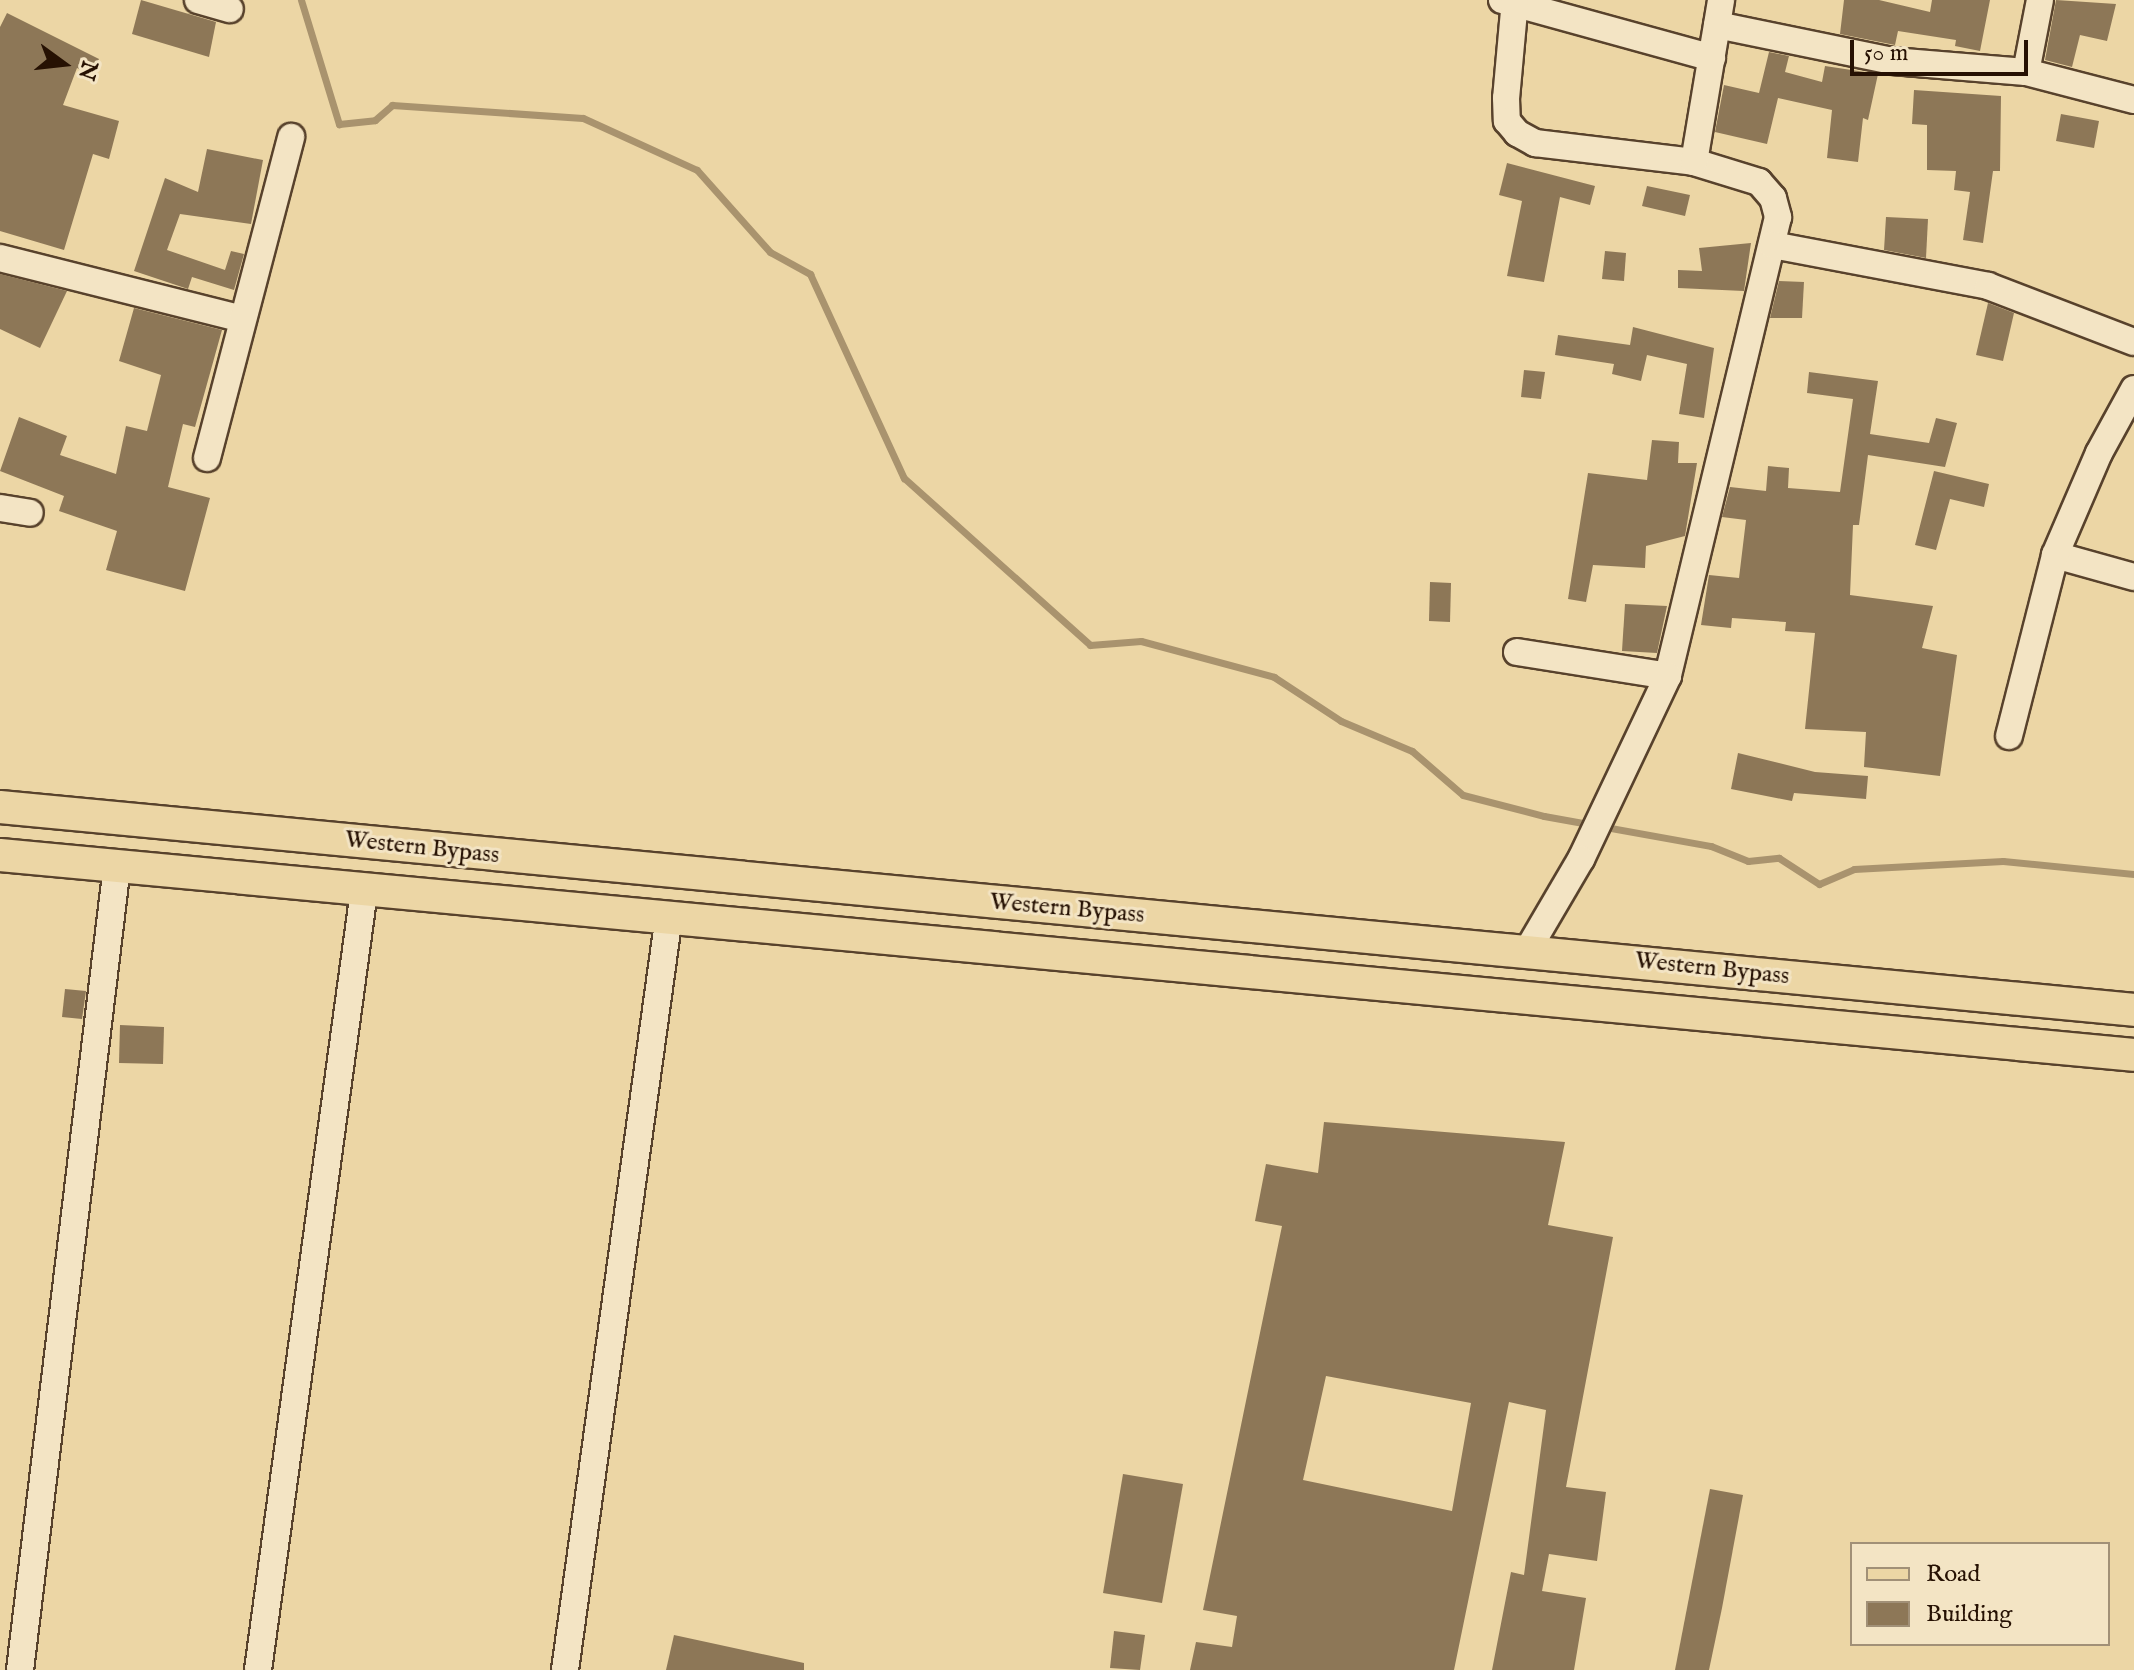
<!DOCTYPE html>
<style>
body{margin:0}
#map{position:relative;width:2134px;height:1670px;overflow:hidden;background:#ecd6a5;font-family:"IM FELL English",serif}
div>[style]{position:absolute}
.stream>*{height:7px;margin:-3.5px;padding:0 3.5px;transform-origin:3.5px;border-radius:3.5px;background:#a9936e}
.building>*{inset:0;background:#8d7757}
.roads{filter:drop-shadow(2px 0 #58422c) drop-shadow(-2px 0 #58422c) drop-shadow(0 2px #58422c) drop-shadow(0 -2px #58422c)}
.minor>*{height:26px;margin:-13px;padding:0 13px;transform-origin:13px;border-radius:13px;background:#f3e4c4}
.major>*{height:32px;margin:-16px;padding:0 16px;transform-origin:16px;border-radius:16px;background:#ecd6a5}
span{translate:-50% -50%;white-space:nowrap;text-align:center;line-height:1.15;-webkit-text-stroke:6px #f3e4c4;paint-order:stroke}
.street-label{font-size:24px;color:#261103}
.legend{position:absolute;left:1850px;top:1542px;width:260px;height:104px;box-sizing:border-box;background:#f3e4c4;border:2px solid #a19077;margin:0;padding:10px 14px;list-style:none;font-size:24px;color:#261103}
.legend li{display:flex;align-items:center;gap:16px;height:40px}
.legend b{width:40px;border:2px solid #a19077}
.north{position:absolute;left:24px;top:24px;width:80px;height:80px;-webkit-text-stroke:6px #f3e4c4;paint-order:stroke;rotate:105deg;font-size:22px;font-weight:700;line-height:32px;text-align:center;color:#261103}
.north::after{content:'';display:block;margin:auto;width:28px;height:36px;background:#261103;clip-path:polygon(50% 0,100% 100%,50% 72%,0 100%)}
.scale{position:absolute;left:1850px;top:40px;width:178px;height:36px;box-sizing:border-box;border:4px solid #261103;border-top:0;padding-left:10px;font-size:24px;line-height:28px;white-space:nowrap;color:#261103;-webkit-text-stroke:6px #f3e4c4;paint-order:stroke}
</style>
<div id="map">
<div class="stream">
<div style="left:301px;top:0;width:130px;rotate:73deg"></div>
<div style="left:339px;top:124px;width:36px;rotate:-6deg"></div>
<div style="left:375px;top:120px;width:23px;rotate:-41deg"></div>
<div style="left:392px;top:105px;width:191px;rotate:3.9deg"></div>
<div style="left:583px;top:118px;width:125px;rotate:24.5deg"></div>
<div style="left:697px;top:170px;width:110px;rotate:48.3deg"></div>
<div style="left:770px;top:252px;width:46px;rotate:28.8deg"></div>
<div style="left:810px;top:274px;width:225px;rotate:65.3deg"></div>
<div style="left:904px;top:478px;width:250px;rotate:41.9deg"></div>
<div style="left:1090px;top:645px;width:51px;rotate:-4.5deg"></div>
<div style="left:1141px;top:641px;width:138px;rotate:15.1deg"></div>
<div style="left:1274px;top:677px;width:80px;rotate:33.3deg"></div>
<div style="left:1341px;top:721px;width:77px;rotate:22.9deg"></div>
<div style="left:1412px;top:751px;width:67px;rotate:40.8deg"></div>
<div style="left:1463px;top:795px;width:84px;rotate:14.5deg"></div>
<div style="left:1544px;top:816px;width:170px;rotate:10.2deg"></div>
<div style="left:1711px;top:846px;width:40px;rotate:22deg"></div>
<div style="left:1748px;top:861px;width:31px;rotate:-6deg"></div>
<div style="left:1779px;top:858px;width:48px;rotate:33deg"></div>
<div style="left:1819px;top:884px;width:38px;rotate:-23deg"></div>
<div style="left:1854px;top:869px;width:149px;rotate:-3.1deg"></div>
<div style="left:2003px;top:861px;width:132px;rotate:5.7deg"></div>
</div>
<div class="building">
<div style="clip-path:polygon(141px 0,216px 22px,209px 57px,132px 34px)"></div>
<div style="clip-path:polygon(1844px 0,1879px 0,1930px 12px,1932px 0,1990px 0,1980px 51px,1955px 46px,1956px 40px,1898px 31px,1895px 45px,1840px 34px)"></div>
<div style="clip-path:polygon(2056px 0,2116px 4px,2107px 41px,2080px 35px,2072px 67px,2045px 60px)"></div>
<div style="clip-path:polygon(7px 13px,99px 59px,91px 75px,77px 68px,63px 105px,119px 121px,109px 159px,93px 154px,64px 250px,0 231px,0 27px)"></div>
<div style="clip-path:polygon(1769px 52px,1789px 56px,1785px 72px,1822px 82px,1825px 66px,1878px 74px,1868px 120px,1863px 118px,1858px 162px,1827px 158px,1832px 110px,1778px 98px,1767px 144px,1715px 132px,1724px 85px,1759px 93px)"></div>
<div style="clip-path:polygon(1914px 90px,2001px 96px,2000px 171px,1993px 171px,1983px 243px,1963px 240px,1970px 192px,1954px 190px,1956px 171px,1927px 170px,1927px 125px,1912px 124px)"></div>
<div style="clip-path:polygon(2061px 114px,2099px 121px,2094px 148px,2056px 141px)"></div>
<div style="clip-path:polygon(207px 149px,263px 160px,251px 224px,180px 214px,167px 250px,225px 270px,231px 251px,244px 254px,234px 290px,192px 277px,188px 289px,134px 271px,165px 178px,198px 192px)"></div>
<div style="clip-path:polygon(1507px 163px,1595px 186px,1590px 205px,1560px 197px,1544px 282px,1507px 276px,1522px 201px,1499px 195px)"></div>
<div style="clip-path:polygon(1647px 186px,1690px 195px,1685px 216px,1642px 206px)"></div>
<div style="clip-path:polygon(1886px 217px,1928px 219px,1926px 258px,1884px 250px)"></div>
<div style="clip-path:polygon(1751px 243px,1744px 291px,1678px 288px,1678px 270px,1702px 271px,1699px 248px)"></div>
<div style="clip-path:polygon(1605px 251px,1626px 253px,1624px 281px,1602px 279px)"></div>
<div style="clip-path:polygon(0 274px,67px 291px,40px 348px,0 329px)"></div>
<div style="clip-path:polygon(1779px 281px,1804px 282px,1802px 318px,1770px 318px)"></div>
<div style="clip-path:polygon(1988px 303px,2014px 313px,2003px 361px,1976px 355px)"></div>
<div style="clip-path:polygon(134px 308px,222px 330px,195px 427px,183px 424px,168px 487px,210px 498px,185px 591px,106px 570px,117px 531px,59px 511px,64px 496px,0 471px,19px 417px,67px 436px,60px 455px,116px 474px,126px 426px,147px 431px,161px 375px,119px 361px)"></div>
<div style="clip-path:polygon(1633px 327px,1714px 348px,1704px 418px,1679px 414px,1687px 364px,1647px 355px,1641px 381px,1612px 374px,1614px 364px,1555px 355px,1558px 335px,1630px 345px)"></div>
<div style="clip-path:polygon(1524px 370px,1545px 372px,1541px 399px,1521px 397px)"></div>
<div style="clip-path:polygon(1809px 372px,1878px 381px,1870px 434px,1929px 443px,1936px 418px,1957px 423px,1945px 467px,1868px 455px,1859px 525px,1853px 525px,1850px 595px,1933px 606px,1922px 648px,1957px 655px,1940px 776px,1864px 767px,1866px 732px,1805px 729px,1815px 633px,1785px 631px,1786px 622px,1732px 618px,1731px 628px,1701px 625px,1709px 575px,1739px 578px,1746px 520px,1722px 517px,1730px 487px,1766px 491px,1768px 466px,1789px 468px,1788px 488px,1840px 492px,1853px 399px,1807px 393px)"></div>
<div style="clip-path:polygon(1652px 440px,1679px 442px,1678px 463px,1697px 463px,1685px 536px,1646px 546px,1645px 568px,1593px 565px,1586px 602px,1568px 599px,1588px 473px,1647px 480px)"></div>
<div style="clip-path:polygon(1934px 471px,1989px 484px,1984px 507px,1950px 499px,1936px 550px,1915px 545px)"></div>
<div style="clip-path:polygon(1430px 582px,1451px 583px,1450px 622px,1429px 621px)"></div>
<div style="clip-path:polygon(1625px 604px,1667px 606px,1657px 653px,1622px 651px)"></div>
<div style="clip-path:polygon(1738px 753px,1815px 772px,1868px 776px,1866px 799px,1794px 793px,1792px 801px,1731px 789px)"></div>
<div style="clip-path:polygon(65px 989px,86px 991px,82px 1019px,62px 1017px)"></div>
<div style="clip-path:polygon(120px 1025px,164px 1027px,163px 1064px,119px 1063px)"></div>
<div style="clip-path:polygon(evenodd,1324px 1122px,1565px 1142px,1548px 1225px,1613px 1237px,1566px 1487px,1606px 1492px,1597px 1561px,1549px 1554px,1542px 1591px,1586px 1598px,1574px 1670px,1492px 1670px,1511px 1572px,1524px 1575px,1546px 1410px,1509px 1402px,1454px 1670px,1190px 1670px,1196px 1642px,1232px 1647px,1237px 1616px,1203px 1610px,1282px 1226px,1255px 1221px,1266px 1164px,1318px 1173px,1324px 1122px,1326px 1376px,1471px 1403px,1452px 1511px,1303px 1480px,1326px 1376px)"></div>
<div style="clip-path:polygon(1123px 1474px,1183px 1484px,1162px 1603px,1103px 1593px)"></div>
<div style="clip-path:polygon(1710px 1489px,1743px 1495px,1722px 1608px,1709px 1670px,1675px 1670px)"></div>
<div style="clip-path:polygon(1114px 1631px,1145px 1635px,1140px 1670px,1110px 1668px)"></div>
<div style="clip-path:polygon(674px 1635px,804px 1663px,804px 1670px,666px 1670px)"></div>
</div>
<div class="roads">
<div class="minor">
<div style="left:198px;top:0;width:33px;rotate:16deg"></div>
<div style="left:1502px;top:0;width:218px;rotate:15.4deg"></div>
<div style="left:1515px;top:0;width:98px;rotate:95.2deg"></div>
<div style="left:1506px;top:98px;width:23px;rotate:88deg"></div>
<div style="left:1507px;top:121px;width:16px;rotate:50deg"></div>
<div style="left:1517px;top:133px;width:21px;rotate:29deg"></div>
<div style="left:1535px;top:143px;width:160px;rotate:6.8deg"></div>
<div style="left:1694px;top:162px;width:68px;rotate:17.1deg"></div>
<div style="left:1759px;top:182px;width:21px;rotate:49deg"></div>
<div style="left:1773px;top:198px;width:20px;rotate:75deg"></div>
<div style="left:1778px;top:217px;width:472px;rotate:103.5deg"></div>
<div style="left:1668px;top:676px;width:203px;rotate:115.4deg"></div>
<div style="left:1581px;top:859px;width:107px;rotate:120.4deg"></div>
<div style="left:1717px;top:25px;width:179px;rotate:11.6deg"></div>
<div style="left:1892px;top:61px;width:134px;rotate:4.7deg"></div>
<div style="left:2026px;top:72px;width:112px;rotate:14.5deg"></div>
<div style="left:2026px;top:72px;width:73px;rotate:-79deg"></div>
<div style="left:1694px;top:162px;width:164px;rotate:-80.5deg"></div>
<div style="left:1772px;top:245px;width:220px;rotate:10.7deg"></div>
<div style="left:1988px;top:286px;width:156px;rotate:21deg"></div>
<div style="left:0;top:258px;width:246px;rotate:14.1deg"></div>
<div style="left:207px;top:458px;width:332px;rotate:-75.3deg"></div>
<div style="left:0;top:508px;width:30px;rotate:9deg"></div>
<div style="left:2055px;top:555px;width:82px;rotate:15.6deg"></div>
<div style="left:1517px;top:652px;width:153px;rotate:9deg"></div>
<div style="left:2009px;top:736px;width:187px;rotate:-75.7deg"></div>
<div style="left:2055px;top:555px;width:111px;rotate:-66.7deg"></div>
<div style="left:2099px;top:453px;width:73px;rotate:-61.3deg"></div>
<div style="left:20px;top:1670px;width:810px;rotate:-83.12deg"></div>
<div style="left:258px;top:1670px;width:786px;rotate:-82.25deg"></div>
<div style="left:565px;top:1670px;width:761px;rotate:-82.15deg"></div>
</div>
<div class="major">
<div style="left:0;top:807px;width:2144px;rotate:5.43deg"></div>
<div style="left:0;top:855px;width:2143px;rotate:5.35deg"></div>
</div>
</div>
<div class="street-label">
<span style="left:422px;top:848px;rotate:6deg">Western Bypass</span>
<span style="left:1067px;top:909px;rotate:5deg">Western Bypass</span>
<span style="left:1712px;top:969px;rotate:6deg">Western Bypass</span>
</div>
<ul class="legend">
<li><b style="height:10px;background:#ecd6a5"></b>Road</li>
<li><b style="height:22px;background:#8d7757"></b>Building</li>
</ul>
<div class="north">N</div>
<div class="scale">50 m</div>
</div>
